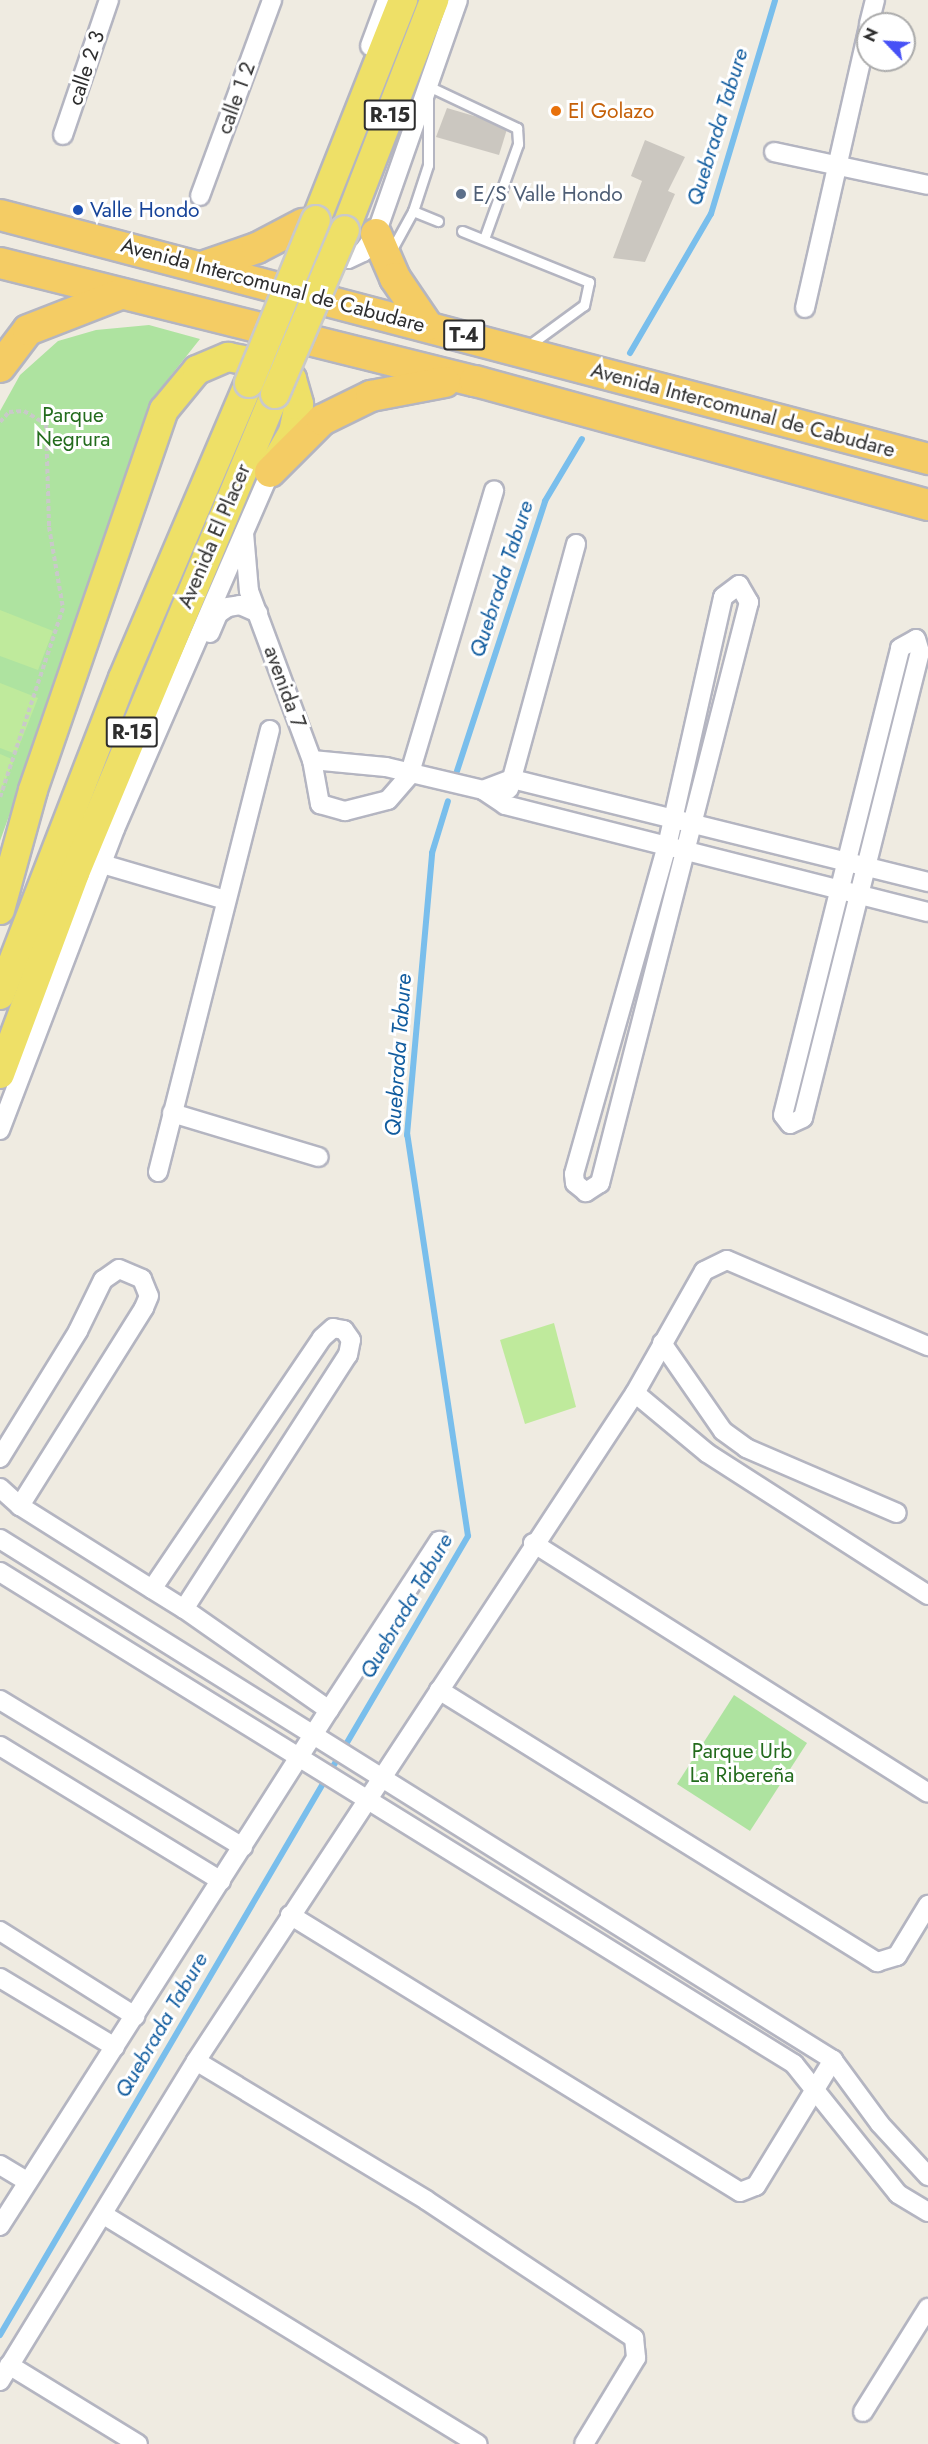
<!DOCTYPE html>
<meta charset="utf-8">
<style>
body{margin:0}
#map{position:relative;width:928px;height:2444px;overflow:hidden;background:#efebe1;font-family:Jost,sans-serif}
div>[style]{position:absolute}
.green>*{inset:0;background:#aee3a0}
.pitch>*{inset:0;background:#bfea9c}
.stream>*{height:6px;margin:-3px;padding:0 3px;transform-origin:3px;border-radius:3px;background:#79beec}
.building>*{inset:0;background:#cbc7c0}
.path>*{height:4px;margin-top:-2px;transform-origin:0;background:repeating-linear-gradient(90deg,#c9c9c9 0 4.5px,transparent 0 7.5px)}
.roads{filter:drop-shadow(2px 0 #b4b5c1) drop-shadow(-2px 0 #b4b5c1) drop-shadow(0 2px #b4b5c1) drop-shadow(0 -2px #b4b5c1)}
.service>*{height:9px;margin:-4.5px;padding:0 4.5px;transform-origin:4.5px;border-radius:4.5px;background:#fff}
.minor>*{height:18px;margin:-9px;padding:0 9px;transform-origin:9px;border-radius:9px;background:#fff}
.primary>*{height:28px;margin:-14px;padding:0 14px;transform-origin:14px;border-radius:14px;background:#eee067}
.trunk>*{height:30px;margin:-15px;padding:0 15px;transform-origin:15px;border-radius:15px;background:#f4cc64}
.bridges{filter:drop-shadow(2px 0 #c9c9c9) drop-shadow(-2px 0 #c9c9c9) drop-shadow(0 2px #c9c9c9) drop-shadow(0 -2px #c9c9c9)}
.primary-bridge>*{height:28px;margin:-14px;padding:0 14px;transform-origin:14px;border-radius:14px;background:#eee067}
.dots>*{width:16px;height:16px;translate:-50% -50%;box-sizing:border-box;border:3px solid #fff;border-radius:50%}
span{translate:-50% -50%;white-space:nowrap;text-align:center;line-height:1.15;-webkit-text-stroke:6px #fff;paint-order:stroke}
.shield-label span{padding:2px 4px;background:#fff;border:2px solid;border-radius:4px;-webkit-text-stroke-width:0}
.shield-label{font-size:20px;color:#2e2e2e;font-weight:700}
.street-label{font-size:21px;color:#2e2e2e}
.food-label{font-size:21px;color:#c56008}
.left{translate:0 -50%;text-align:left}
.service-label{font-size:21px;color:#4e5e75}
.transit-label{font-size:21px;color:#164399}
.park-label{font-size:21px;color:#236c1d}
.water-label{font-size:22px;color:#115c9f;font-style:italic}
.north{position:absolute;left:856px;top:12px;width:60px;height:60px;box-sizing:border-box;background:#fff;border:2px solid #ababab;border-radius:50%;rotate:295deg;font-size:16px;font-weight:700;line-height:24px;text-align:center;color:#2e2e2e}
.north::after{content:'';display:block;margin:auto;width:21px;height:27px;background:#4751f6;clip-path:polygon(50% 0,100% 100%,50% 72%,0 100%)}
</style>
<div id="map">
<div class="green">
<div style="clip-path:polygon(149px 325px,200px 339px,169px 378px,145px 438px,0 841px,0 411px,20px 375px,58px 341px,96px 330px)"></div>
<div style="clip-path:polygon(734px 1695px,807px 1743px,750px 1831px,677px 1784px)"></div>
</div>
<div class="pitch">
<div style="clip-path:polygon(0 610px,53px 631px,38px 670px,0 656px)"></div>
<div style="clip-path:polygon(0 683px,38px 698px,16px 754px,0 748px)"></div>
<div style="clip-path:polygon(0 754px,14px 760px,0 793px)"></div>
<div style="clip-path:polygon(554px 1323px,576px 1407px,525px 1424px,500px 1340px)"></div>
</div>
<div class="stream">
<div style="left:630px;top:353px;width:161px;rotate:-59.8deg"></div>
<div style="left:711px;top:214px;width:223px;rotate:-73.3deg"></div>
<div style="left:457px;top:771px;width:284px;rotate:-71.9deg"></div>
<div style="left:545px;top:501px;width:72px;rotate:-59.2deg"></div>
<div style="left:0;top:2335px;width:926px;rotate:-59.64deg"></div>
<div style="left:468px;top:1536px;width:406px;rotate:-98.6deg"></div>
<div style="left:407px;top:1135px;width:283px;rotate:-84.9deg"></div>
<div style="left:432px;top:853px;width:54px;rotate:-72.9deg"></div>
</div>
<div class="building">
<div style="clip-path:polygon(447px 108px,508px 126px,499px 155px,436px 137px)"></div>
<div style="clip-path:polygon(645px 140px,685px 157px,668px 191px,675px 194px,645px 262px,613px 258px,642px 181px,631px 176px)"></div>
</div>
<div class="path">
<div style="left:0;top:422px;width:13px;rotate:-48deg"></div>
<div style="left:9px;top:412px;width:15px;rotate:-4deg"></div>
<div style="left:24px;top:411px;width:26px;rotate:31deg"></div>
<div style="left:46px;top:424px;width:103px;rotate:88.3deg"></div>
<div style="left:49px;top:527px;width:82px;rotate:80.2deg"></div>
<div style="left:63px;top:608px;width:199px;rotate:108.4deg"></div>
</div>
<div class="roads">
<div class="service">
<div style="left:426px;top:85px;width:101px;rotate:25.3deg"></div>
<div style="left:517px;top:128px;width:16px;rotate:86deg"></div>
<div style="left:518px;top:144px;width:101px;rotate:109.7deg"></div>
<div style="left:413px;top:211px;width:27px;rotate:22deg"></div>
<div style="left:462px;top:231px;width:137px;rotate:21.9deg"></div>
<div style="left:589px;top:282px;width:24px;rotate:102deg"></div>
<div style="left:584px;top:305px;width:69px;rotate:143.8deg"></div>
<div style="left:391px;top:251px;width:46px;rotate:-61.2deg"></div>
<div style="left:413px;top:211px;width:48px;rotate:-71.9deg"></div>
<div style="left:428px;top:165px;width:69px;rotate:-90deg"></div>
</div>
<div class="minor">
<div style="left:869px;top:24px;width:25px;rotate:-76deg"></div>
<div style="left:370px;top:46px;width:49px;rotate:-69.7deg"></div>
<div style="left:63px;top:135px;width:143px;rotate:-71.2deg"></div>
<div style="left:774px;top:152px;width:157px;rotate:12.1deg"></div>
<div style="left:200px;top:196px;width:209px;rotate:-69.8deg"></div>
<div style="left:303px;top:236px;width:24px;rotate:54deg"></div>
<div style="left:317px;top:255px;width:31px;rotate:7deg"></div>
<div style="left:348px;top:259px;width:17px;rotate:-25deg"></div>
<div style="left:363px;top:252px;width:22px;rotate:-54deg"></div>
<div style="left:376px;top:234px;width:248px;rotate:-70.7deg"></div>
<div style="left:805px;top:308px;width:285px;rotate:-77.2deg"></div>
<div style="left:244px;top:533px;width:58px;rotate:85.1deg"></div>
<div style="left:249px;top:591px;width:180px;rotate:69.6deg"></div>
<div style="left:312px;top:760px;width:45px;rotate:79.7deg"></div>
<div style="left:320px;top:804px;width:26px;rotate:16deg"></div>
<div style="left:345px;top:811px;width:44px;rotate:-14.3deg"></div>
<div style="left:388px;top:800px;width:32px;rotate:-49deg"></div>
<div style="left:409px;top:776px;width:298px;rotate:-73.4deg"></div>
<div style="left:739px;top:585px;width:20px;rotate:60deg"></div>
<div style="left:749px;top:602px;width:600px;rotate:104.38deg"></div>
<div style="left:600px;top:1183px;width:17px;rotate:147deg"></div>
<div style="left:586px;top:1192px;width:14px;rotate:-141deg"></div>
<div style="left:575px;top:1183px;width:9px;rotate:-96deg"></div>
<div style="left:574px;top:1174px;width:341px;rotate:-74.2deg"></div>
<div style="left:667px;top:846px;width:255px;rotate:-77.3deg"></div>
<div style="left:723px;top:597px;width:20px;rotate:-37deg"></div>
<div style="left:210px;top:633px;width:21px;rotate:-67deg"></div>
<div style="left:218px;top:614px;width:12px;rotate:-35deg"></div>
<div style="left:228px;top:607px;width:12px;rotate:-9deg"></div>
<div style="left:240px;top:605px;width:20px;rotate:24deg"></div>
<div style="left:916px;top:639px;width:14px;rotate:73deg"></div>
<div style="left:920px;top:652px;width:480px;rotate:104.1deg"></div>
<div style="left:803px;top:1118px;width:14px;rotate:155deg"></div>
<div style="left:790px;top:1124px;width:11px;rotate:-128deg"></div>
<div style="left:783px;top:1115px;width:481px;rotate:-75.9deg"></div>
<div style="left:900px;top:648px;width:18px;rotate:-29deg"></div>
<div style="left:312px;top:760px;width:74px;rotate:5.4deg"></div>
<div style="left:386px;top:767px;width:100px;rotate:13.3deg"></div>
<div style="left:483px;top:790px;width:27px;rotate:34deg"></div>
<div style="left:505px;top:805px;width:436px;rotate:14.2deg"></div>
<div style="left:509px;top:789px;width:254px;rotate:-74.7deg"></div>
<div style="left:483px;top:790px;width:31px;rotate:-21deg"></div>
<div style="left:512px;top:779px;width:429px;rotate:13.9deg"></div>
<div style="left:102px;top:864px;width:128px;rotate:16.3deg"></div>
<div style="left:172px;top:1113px;width:153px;rotate:16.7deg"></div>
<div style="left:0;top:1130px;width:322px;rotate:-69.1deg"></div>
<div style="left:115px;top:829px;width:389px;rotate:-66.5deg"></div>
<div style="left:158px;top:1172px;width:456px;rotate:-75.8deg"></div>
<div style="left:662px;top:1343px;width:107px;rotate:55.3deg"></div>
<div style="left:723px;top:1431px;width:29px;rotate:36deg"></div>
<div style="left:746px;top:1448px;width:164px;rotate:23.3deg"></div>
<div style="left:635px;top:1393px;width:94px;rotate:39.8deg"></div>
<div style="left:707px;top:1453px;width:263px;rotate:32.7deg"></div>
<div style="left:0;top:1458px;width:149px;rotate:-58.4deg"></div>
<div style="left:78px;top:1331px;width:57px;rotate:-63.9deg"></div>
<div style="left:103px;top:1280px;width:19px;rotate:-35deg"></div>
<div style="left:119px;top:1269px;width:25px;rotate:23deg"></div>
<div style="left:142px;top:1279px;width:18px;rotate:68deg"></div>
<div style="left:149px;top:1296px;width:13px;rotate:113deg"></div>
<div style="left:144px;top:1308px;width:234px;rotate:122.1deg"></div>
<div style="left:0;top:1488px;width:27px;rotate:42deg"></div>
<div style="left:20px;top:1506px;width:156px;rotate:32.2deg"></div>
<div style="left:152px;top:1589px;width:38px;rotate:32deg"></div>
<div style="left:184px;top:1609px;width:302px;rotate:-57.2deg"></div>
<div style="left:348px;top:1355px;width:15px;rotate:-79deg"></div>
<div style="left:351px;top:1340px;width:12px;rotate:-125deg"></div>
<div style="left:344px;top:1330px;width:11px;rotate:-170deg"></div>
<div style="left:333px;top:1328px;width:15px;rotate:138deg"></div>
<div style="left:322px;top:1338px;width:303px;rotate:124.1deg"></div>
<div style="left:0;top:1539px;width:983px;rotate:32.02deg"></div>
<div style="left:833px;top:2060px;width:79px;rotate:53.7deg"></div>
<div style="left:880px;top:2124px;width:71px;rotate:47.3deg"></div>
<div style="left:533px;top:1543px;width:467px;rotate:32.3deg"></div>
<div style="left:0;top:1572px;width:934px;rotate:31.78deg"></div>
<div style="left:794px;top:2064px;width:166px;rotate:51.3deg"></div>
<div style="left:898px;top:2194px;width:35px;rotate:31deg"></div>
<div style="left:439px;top:1690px;width:516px;rotate:31.84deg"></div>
<div style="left:877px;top:1962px;width:21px;rotate:-17deg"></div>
<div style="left:897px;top:1956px;width:60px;rotate:-58.7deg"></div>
<div style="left:0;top:1700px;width:284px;rotate:31.2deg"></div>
<div style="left:329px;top:1710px;width:202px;rotate:-56.9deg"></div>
<div style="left:0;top:1746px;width:259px;rotate:31.4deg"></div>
<div style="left:290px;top:1915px;width:528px;rotate:31.61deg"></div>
<div style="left:740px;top:2192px;width:17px;rotate:-21deg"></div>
<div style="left:756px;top:2186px;width:148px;rotate:-58.6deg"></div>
<div style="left:0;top:1931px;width:160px;rotate:32.2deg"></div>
<div style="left:0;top:1978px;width:134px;rotate:31deg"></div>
<div style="left:196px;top:2061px;width:269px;rotate:31.1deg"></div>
<div style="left:426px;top:2200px;width:250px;rotate:33.6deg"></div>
<div style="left:634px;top:2338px;width:20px;rotate:84deg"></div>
<div style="left:636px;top:2358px;width:100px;rotate:121.2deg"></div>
<div style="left:0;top:2165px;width:31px;rotate:31deg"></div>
<div style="left:104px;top:2215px;width:438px;rotate:31.5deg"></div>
<div style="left:0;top:2226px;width:612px;rotate:-57.48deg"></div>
<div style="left:329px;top:1710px;width:177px;rotate:-145.1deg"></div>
<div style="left:9px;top:2365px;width:151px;rotate:31.5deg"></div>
<div style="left:0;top:2381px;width:375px;rotate:-58.5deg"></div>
<div style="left:196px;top:2061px;width:799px;rotate:-56.69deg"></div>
<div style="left:635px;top:1393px;width:140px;rotate:-60.5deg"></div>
<div style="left:704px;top:1271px;width:25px;rotate:-26deg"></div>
<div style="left:727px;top:1260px;width:219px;rotate:23.2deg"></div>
<div style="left:863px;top:2412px;width:123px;rotate:-58deg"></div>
</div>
<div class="primary">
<div style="left:316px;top:220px;width:237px;rotate:-68.4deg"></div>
<div style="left:345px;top:230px;width:247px;rotate:-68.8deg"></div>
<div style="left:0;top:910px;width:124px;rotate:-74.6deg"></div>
<div style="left:33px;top:790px;width:402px;rotate:-71deg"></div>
<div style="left:164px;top:410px;width:52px;rotate:-50.5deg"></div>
<div style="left:197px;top:370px;width:34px;rotate:-23deg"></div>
<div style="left:228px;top:357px;width:42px;rotate:11deg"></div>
<div style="left:269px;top:365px;width:27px;rotate:31deg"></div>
<div style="left:292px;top:379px;width:26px;rotate:74deg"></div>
<div style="left:299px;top:404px;width:29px;rotate:102deg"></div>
<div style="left:293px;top:432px;width:32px;rotate:120deg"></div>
<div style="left:0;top:995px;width:340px;rotate:-68.8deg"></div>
<div style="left:123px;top:678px;width:321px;rotate:-66.9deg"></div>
<div style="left:0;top:1074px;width:215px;rotate:-69.5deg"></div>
<div style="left:75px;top:873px;width:519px;rotate:-67.34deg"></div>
</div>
<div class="trunk">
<div style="left:0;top:215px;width:960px;rotate:14.73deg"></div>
<div style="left:376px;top:234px;width:48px;rotate:66.6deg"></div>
<div style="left:395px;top:278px;width:57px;rotate:55.8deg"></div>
<div style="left:0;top:263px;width:489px;rotate:14deg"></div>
<div style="left:475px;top:381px;width:470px;rotate:15.3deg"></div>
<div style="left:202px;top:267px;width:58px;rotate:-19.1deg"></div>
<div style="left:257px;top:248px;width:52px;rotate:-27.6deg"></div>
<div style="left:0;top:367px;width:46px;rotate:-52.9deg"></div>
<div style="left:28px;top:330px;width:100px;rotate:-21.2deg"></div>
<div style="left:270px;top:472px;width:74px;rotate:-45deg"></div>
<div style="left:322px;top:420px;width:55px;rotate:-26.1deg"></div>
<div style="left:371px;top:396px;width:75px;rotate:-10.7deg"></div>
</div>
</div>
<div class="bridges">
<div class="primary-bridge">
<div style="left:249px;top:383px;width:176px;rotate:-67.7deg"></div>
<div style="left:275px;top:394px;width:178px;rotate:-66.9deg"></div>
</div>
</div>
<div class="dots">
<div style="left:556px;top:111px;background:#e8710a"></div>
<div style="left:461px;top:194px;background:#5c6f8a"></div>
<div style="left:78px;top:210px;background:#1a4fb4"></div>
</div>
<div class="shield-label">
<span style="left:390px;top:115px">R-15</span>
<span style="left:464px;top:335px">T-4</span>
<span style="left:132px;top:732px">R-15</span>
</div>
<div class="street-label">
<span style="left:86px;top:68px;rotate:-72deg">calle 2 3</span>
<span style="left:236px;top:98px;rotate:-70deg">calle 1 2</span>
<span style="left:273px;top:285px;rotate:15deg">Avenida Intercomunal de Cabudare</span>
<span style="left:743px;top:410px;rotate:15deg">Avenida Intercomunal de Cabudare</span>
<span style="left:214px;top:536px;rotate:-67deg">Avenida El Placer</span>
<span style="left:285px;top:687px;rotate:70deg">avenida 7</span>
</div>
<div class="food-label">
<span class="left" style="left:568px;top:111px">El Golazo</span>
</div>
<div class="service-label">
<span class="left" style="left:473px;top:194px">E/S Valle Hondo</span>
</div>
<div class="transit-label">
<span class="left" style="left:90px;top:210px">Valle Hondo</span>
</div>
<div class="park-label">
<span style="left:73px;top:427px">Parque<br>Negrura</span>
<span style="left:742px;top:1763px">Parque Urb<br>La Ribereña</span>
</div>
<div class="water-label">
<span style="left:717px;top:127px;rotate:-73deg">Quebrada Tabure</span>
<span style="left:501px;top:579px;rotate:-72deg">Quebrada Tabure</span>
<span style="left:398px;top:1055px;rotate:-86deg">Quebrada Tabure</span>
<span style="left:406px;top:1606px;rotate:-60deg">Quebrada Tabure</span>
<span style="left:161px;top:2025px;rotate:-60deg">Quebrada Tabure</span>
</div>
<div class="north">N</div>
</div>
